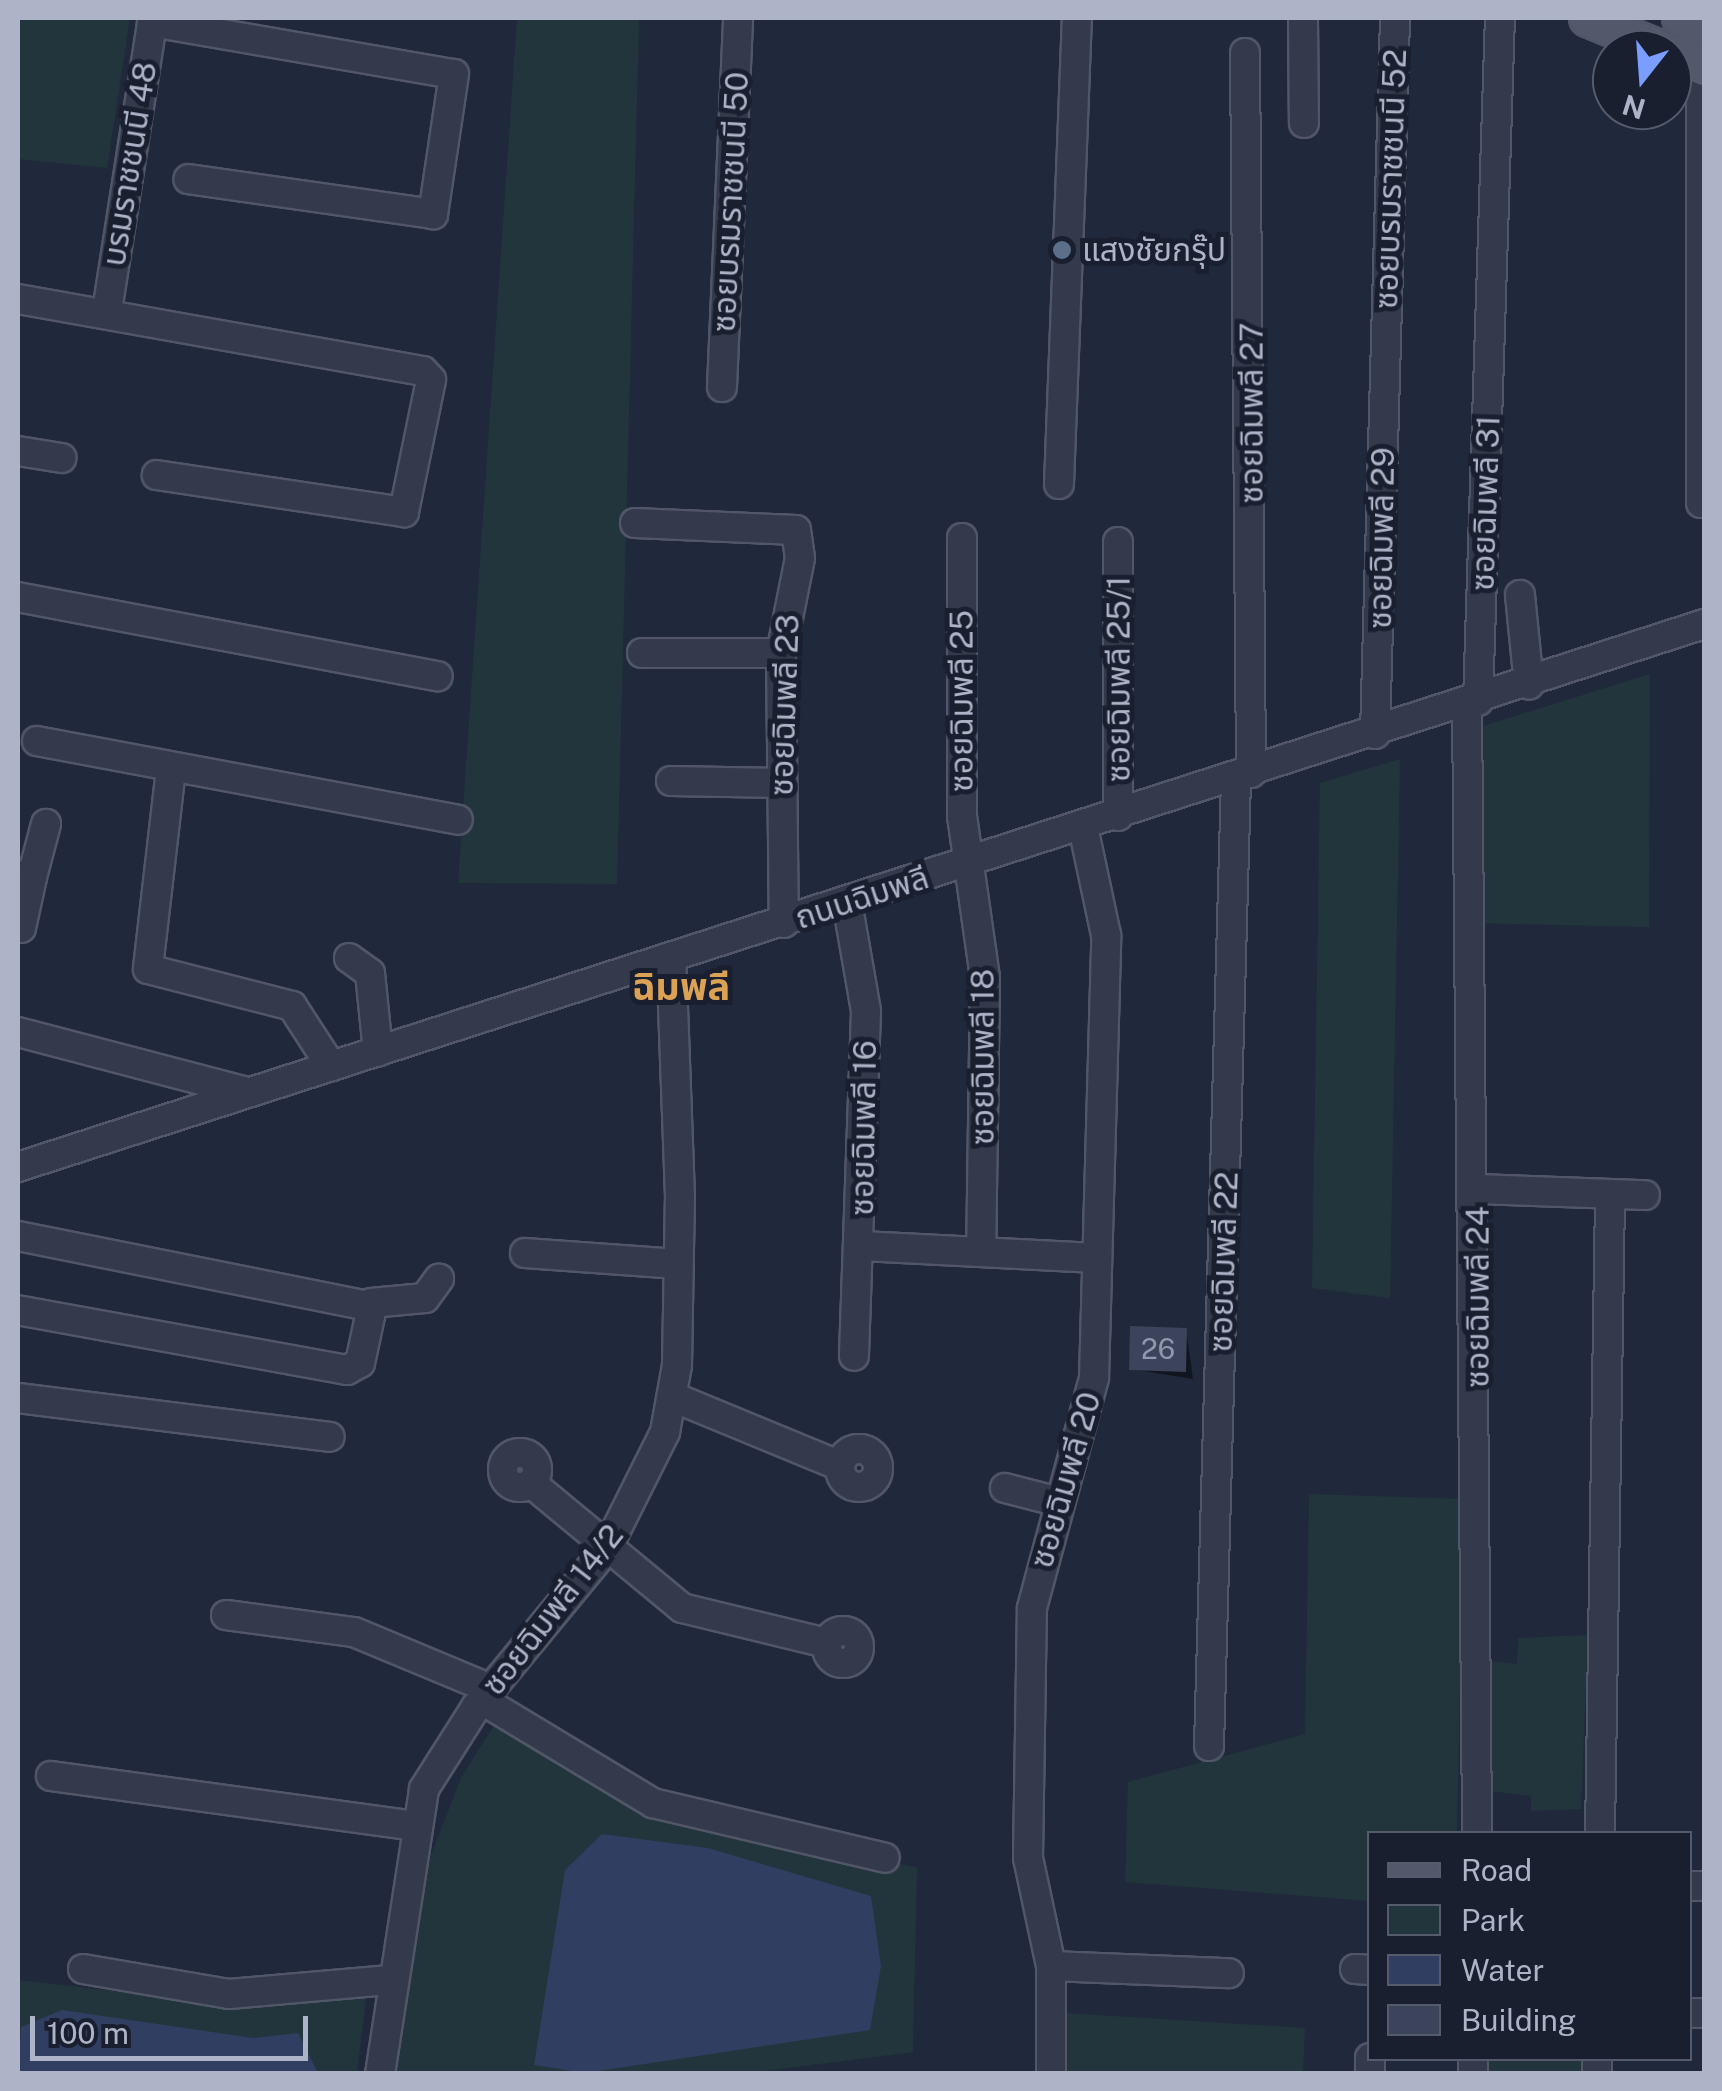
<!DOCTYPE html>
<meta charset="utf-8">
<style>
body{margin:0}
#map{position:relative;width:1722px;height:2091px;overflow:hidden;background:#20283b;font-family:"Public Sans","Noto Sans Thai",sans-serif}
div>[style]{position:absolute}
.green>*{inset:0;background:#22353c}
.water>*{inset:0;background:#303e61}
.shadow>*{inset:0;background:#0007}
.building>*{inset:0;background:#3b445b}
.roads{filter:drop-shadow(2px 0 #515768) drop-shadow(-2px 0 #515768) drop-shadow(0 2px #515768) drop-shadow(0 -2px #515768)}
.minor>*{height:28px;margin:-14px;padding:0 14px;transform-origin:14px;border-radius:14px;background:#333a4b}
.minor>.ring{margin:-14px;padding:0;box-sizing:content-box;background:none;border:28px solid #333a4b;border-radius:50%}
.major>*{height:35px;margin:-17.5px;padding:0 17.5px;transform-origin:17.5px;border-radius:17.5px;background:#51596b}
.dots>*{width:28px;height:28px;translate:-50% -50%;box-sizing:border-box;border:5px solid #191f2f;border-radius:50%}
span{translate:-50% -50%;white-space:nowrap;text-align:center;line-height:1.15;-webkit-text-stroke:10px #191f2f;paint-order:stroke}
.number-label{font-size:28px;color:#9198ac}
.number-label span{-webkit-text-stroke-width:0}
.street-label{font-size:32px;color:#aeb4c7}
.poi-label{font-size:32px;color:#aeb4c7}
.left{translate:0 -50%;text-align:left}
.quarter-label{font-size:38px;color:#dba155;font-weight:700}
.frame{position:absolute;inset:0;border:20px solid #aeb4c7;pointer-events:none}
.legend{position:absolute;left:1367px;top:1831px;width:325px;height:230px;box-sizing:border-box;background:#191f2f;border:2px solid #555b6c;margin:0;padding:12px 18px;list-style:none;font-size:30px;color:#aeb4c7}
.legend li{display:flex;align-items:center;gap:20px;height:50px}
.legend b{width:50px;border:2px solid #555b6c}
.north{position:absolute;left:1592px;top:30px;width:100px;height:100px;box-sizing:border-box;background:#191f2f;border:2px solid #555b6c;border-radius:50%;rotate:197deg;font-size:28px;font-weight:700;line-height:40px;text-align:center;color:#aeb4c7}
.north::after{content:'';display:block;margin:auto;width:35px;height:45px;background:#7b9dff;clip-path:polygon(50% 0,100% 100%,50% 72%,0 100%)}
.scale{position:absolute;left:30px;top:2016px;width:278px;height:45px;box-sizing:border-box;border:5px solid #aeb4c7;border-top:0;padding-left:12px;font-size:30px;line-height:35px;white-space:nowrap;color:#aeb4c7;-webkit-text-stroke:8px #191f2f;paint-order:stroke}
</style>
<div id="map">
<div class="green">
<div style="clip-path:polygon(18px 18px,130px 18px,107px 168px,18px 159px)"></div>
<div style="clip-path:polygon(517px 18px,639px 18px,617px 884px,458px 883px)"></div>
<div style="clip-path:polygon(1650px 674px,1649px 927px,1474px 923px,1480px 727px)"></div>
<div style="clip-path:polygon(1400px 759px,1390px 1298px,1312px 1288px,1320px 783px)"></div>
<div style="clip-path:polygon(1309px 1494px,1464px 1499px,1457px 1833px,1370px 1834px,1369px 1901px,1125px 1882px,1128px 1782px,1305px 1734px)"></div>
<div style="clip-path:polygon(1588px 1635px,1581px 1809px,1531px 1811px,1531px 1796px,1489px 1791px,1488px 1661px,1517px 1664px,1518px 1638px)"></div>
<div style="clip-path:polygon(498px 1719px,728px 1834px,917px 1867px,913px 2052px,749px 2073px,393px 2074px,431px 1855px,461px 1778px)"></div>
<div style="clip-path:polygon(18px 1980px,226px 2004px,367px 1991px,357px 2073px,18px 2074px)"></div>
<div style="clip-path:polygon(1065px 2013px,1305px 2028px,1303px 2073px,1063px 2074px)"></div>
<div style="clip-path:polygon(1481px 2059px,1582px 2059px,1582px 2073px,1481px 2074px)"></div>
</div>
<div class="water">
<div style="clip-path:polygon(602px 1834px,708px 1848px,871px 1896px,881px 1966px,870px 2030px,585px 2073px,534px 2065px,565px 1870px)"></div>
<div style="clip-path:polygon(62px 2010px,253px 2038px,298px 2033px,318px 2073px,18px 2073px,21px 2027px)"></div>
</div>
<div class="shadow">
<div style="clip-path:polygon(1186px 1330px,1193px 1379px,1131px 1369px)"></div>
</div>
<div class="building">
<div style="clip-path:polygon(1130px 1326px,1187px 1328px,1186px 1372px,1129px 1370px)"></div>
</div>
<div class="roads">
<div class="minor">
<div style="left:1303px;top:18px;width:105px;rotate:89.5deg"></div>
<div style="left:152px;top:22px;width:306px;rotate:9.8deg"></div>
<div style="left:454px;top:74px;width:142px;rotate:98.5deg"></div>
<div style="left:433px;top:214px;width:247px;rotate:-171.9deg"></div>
<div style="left:1245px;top:53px;width:720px;rotate:89.52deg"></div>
<div style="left:18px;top:299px;width:411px;rotate:10.1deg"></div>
<div style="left:423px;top:371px;width:12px;rotate:48deg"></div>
<div style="left:431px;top:380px;width:135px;rotate:101.6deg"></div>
<div style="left:404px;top:512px;width:250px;rotate:-171.5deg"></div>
<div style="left:107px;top:311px;width:297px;rotate:-81.1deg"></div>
<div style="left:722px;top:387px;width:369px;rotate:-87.5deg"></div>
<div style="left:18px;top:451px;width:44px;rotate:9.2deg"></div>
<div style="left:1059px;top:484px;width:466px;rotate:-87.8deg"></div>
<div style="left:1701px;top:503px;width:437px;rotate:-90deg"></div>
<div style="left:635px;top:523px;width:161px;rotate:2.5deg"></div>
<div style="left:796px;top:530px;width:28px;rotate:82deg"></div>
<div style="left:800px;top:558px;width:97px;rotate:101.3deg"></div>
<div style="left:781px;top:653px;width:270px;rotate:89.4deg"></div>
<div style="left:962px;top:538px;width:278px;rotate:90deg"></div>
<div style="left:962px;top:816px;width:163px;rotate:81.9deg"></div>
<div style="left:985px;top:977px;width:275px;rotate:90.8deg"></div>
<div style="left:1520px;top:595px;width:90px;rotate:84.3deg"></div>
<div style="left:18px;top:597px;width:427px;rotate:10.7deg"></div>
<div style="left:642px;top:653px;width:139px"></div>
<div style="left:1478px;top:701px;width:683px;rotate:-88.16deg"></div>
<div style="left:1467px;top:704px;width:1130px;rotate:89.49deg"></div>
<div style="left:1375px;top:734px;width:716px;rotate:-88.4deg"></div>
<div style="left:37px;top:741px;width:428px;rotate:10.6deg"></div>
<div style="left:171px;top:769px;width:201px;rotate:96.6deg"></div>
<div style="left:148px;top:969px;width:149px;rotate:14.4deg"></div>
<div style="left:292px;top:1006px;width:72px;rotate:57deg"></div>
<div style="left:671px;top:781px;width:111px;rotate:1deg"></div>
<div style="left:1118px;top:816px;width:274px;rotate:-90deg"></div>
<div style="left:18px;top:875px;width:14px;rotate:8deg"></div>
<div style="left:32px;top:877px;width:55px;rotate:-75.2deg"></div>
<div style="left:847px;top:902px;width:111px;rotate:80.1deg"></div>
<div style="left:866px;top:1011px;width:345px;rotate:92deg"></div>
<div style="left:21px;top:928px;width:52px;rotate:-77.8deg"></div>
<div style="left:349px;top:958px;width:26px;rotate:36deg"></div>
<div style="left:370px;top:973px;width:79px;rotate:84.2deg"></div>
<div style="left:18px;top:1032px;width:236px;rotate:14.7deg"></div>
<div style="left:18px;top:1167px;width:1771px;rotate:-17.85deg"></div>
<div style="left:1478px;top:1189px;width:167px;rotate:2.1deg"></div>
<div style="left:18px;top:1236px;width:361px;rotate:11.3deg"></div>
<div style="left:372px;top:1307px;width:57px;rotate:102.1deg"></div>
<div style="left:360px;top:1363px;width:15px;rotate:152deg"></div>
<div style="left:347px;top:1370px;width:334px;rotate:-169.7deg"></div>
<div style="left:861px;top:1246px;width:236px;rotate:2.9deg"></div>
<div style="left:525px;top:1253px;width:153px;rotate:4.1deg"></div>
<div style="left:371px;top:1303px;width:54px;rotate:-5.3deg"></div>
<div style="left:425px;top:1298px;width:24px;rotate:-54deg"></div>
<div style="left:673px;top:1397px;width:181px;rotate:22.4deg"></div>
<div style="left:18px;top:1398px;width:314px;rotate:7.1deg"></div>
<div class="ring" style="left:840px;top:1449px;width:10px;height:10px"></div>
<div class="ring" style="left:503px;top:1453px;width:6px;height:6px"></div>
<div style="left:531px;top:1483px;width:196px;rotate:39.6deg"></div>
<div style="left:682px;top:1608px;width:149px;rotate:13.6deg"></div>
<div style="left:1005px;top:1488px;width:56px;rotate:14.5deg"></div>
<div style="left:226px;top:1615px;width:129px;rotate:7.6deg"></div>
<div style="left:354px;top:1632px;width:148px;rotate:22.6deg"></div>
<div class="ring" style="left:827px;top:1631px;width:4px;height:4px"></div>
<div style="left:482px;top:1700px;width:200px;rotate:31.1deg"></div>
<div style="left:653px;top:1803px;width:238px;rotate:13.3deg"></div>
<div style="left:1209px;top:1746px;width:968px;rotate:-88.4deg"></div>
<div style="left:51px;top:1776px;width:366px;rotate:7.8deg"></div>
<div style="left:1600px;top:1834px;width:639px;rotate:-89.1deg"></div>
<div style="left:1690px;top:1886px;width:14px"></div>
<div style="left:1051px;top:1966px;width:178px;rotate:2.3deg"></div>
<div style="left:83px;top:1969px;width:148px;rotate:9.7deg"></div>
<div style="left:229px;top:1994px;width:162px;rotate:-5deg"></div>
<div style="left:1355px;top:1969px;width:15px;rotate:4deg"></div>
<div style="left:1691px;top:2013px;width:13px"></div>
<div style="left:380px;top:2074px;width:288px;rotate:-81.2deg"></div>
<div style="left:424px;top:1789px;width:97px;rotate:-57.6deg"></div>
<div style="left:476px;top:1707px;width:206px;rotate:-50.5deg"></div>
<div style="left:607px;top:1548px;width:130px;rotate:-63.4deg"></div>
<div style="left:665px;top:1432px;width:68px;rotate:-79.8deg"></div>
<div style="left:677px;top:1365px;width:168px;rotate:-89deg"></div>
<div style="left:680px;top:1197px;width:240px;rotate:-92.1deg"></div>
<div style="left:1051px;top:2074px;width:108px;rotate:-90deg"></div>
<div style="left:1051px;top:1966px;width:110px;rotate:-102deg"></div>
<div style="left:1028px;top:1858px;width:250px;rotate:-89.1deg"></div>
<div style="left:1032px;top:1608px;width:238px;rotate:-74.9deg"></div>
<div style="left:1094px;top:1378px;width:443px;rotate:-88.4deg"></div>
<div style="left:1106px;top:935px;width:110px;rotate:-102deg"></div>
<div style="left:1370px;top:2074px;width:16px;rotate:-90deg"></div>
<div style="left:1473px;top:2074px;width:16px;rotate:-90deg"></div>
<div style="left:1597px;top:2074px;width:16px;rotate:-90deg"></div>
</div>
<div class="major">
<div style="left:1587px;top:18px;width:83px;rotate:22.6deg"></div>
<div style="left:1680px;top:18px;width:26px;rotate:23deg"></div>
<div style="left:1672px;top:53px;width:35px;rotate:24deg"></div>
</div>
</div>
<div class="dots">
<div style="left:1062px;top:250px;background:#5c6f8a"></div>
</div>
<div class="number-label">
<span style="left:1158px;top:1349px">26</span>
</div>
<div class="street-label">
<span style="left:130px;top:164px;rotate:-81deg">บรมราชชนนี 48</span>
<span style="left:1391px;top:179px;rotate:-88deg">ซอยบรมราชชนนี 52</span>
<span style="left:731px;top:202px;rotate:-87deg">ซอยบรมราชชนนี 50</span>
<span style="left:1252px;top:413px;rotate:-90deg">ซอยฉิมพลี 27</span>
<span style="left:1486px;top:503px;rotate:-88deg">ซอยฉิมพลี 31</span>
<span style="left:1382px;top:538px;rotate:-89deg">ซอยฉิมพลี 29</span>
<span style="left:1119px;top:679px;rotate:-90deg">ซอยฉิมพลี 25/1</span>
<span style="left:962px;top:701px;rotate:-90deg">ซอยฉิมพลี 25</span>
<span style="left:785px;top:705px;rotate:-88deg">ซอยฉิมพลี 23</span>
<span style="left:862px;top:898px;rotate:-18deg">ถนนฉิมพลี</span>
<span style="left:983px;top:1057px;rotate:-90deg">ซอยฉิมพลี 18</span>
<span style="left:864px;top:1128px;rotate:-89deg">ซอยฉิมพลี 16</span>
<span style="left:1224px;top:1262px;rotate:-88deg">ซอยฉิมพลี 22</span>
<span style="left:1478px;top:1297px;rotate:-90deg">ซอยฉิมพลี 24</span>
<span style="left:1066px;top:1480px;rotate:-74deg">ซอยฉิมพลี 20</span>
<span style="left:553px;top:1610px;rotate:-52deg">ซอยฉิมพลี 14/2</span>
</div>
<div class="poi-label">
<span class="left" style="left:1082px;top:250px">แสงชัยกรุ๊ป</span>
</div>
<div class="quarter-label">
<span style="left:681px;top:987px">ฉิมพลี</span>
</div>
<div class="frame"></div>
<ul class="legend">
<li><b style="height:12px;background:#51596b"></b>Road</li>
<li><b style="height:28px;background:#22353c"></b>Park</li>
<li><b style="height:28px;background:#303e61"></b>Water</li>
<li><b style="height:28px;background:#3b445b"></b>Building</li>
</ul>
<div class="north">N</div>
<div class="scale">100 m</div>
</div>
